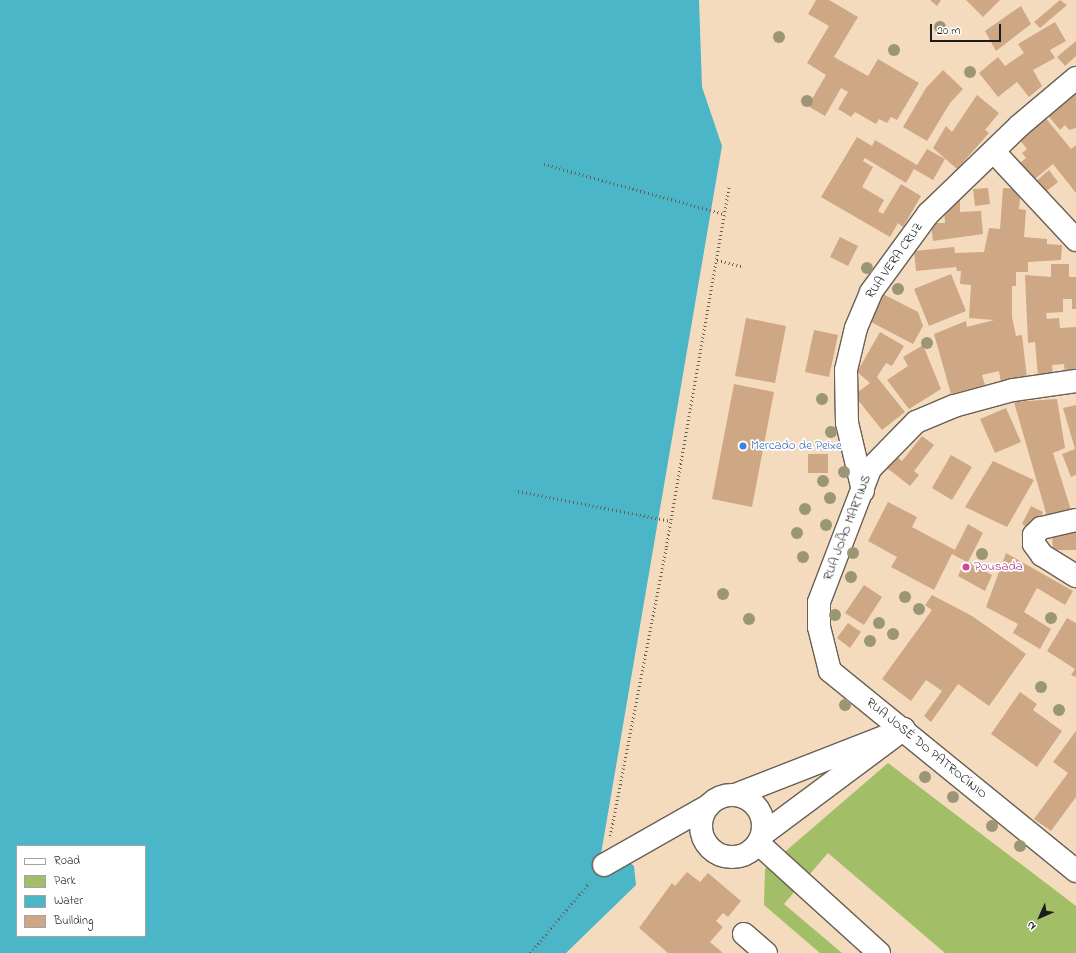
<!DOCTYPE html>
<meta charset="utf-8">
<style>
body{margin:0}
#map{position:relative;width:1076px;height:953px;overflow:hidden;background:#f5dbbe;font-family:"Indie Flower",sans-serif}
div>[style]{position:absolute}
.green>*{inset:0;background:#a2be66}
.water>*{inset:0;background:#4bb6c8}
.building>*{inset:0;background:#cea785}
.path>*{height:2.5px;margin-top:-1.25px;transform-origin:0;background:repeating-linear-gradient(90deg,#685f55 0 1px,transparent 0 4px)}
.roads{filter:drop-shadow(1px 0 #685f55) drop-shadow(-1px 0 #685f55) drop-shadow(0 1px #685f55) drop-shadow(0 -1px #685f55)}
.minor>*{height:22px;margin:-11px;padding:0 11px;transform-origin:11px;border-radius:11px;background:#fff}
.minor>.ring{margin:-11px;padding:0;box-sizing:content-box;background:none;border:22px solid #fff;border-radius:50%}
.trees>*{width:12px;height:12px;margin:-6px;border-radius:50%;background:#9b9675}
.dots>*{width:11px;height:11px;translate:-50% -50%;box-sizing:border-box;border:2px solid #fff;border-radius:50%}
span{translate:-50% -50%;white-space:nowrap;text-align:center;line-height:1.15;-webkit-text-stroke:3.5px #fff;paint-order:stroke}
.street-label{font-size:13px;color:#1c1c1c}
.shop-label{font-size:13px;color:#366cbe}
.left{translate:0 -50%;text-align:left}
.hotel-label{font-size:13px;color:#b23c85}
.legend{position:absolute;left:16px;top:845px;width:130px;height:92px;box-sizing:border-box;background:#fff;border:1px solid #a4a4a4;margin:0;padding:5px 7px;list-style:none;font-size:12px;color:#1c1c1c}
.legend li{display:flex;align-items:center;gap:8px;height:20px}
.legend b{width:20px;border:1px solid #a4a4a4}
.north{position:absolute;left:1020px;top:897px;width:40px;height:40px;-webkit-text-stroke:3px #fff;paint-order:stroke;rotate:225deg;font-size:11px;font-weight:700;line-height:16px;text-align:center;color:#1c1c1c}
.north::after{content:'';display:block;margin:auto;width:14px;height:18px;background:#1c1c1c;clip-path:polygon(50% 0,100% 100%,50% 72%,0 100%)}
.scale{position:absolute;left:930px;top:24px;width:71px;height:18px;box-sizing:border-box;border:2px solid #1c1c1c;border-top:0;padding-left:5px;font-size:12px;line-height:14px;white-space:nowrap;color:#1c1c1c;-webkit-text-stroke:3px #fff;paint-order:stroke}
</style>
<div id="map">
<div class="green">
<div style="clip-path:polygon(888px 763px,1076px 906px,1076px 953px,945px 953px,828px 853px,784px 904px,842px 953px,820px 953px,764px 905px,765px 869px)"></div>
</div>
<div class="water">
<div style="clip-path:polygon(evenodd,0 0,699px 0,702px 87px,722px 146px,600px 860px,629px 862px,634px 866px,636px 885px,566px 953px,0 953px,0 0,17px 846px,145px 846px,145px 936px,17px 936px,17px 846px)"></div>
</div>
<div class="building">
<div style="clip-path:polygon(816px 0,829px 0,858px 17px,834px 57px,868px 76px,878px 59px,919px 83px,897px 120px,891px 117px,887px 123px,879px 119px,876px 124px,855px 112px,851px 117px,838px 109px,848px 92px,841px 88px,825px 116px,808px 106px,826px 75px,807px 63px,829px 26px,808px 14px)"></div>
<div style="clip-path:polygon(930px 0,941px 0,937px 6px)"></div>
<div style="clip-path:polygon(966px 0,1000px 0,983px 17px)"></div>
<div style="clip-path:polygon(1060px 0,1067px 5px,1040px 28px,1034px 22px)"></div>
<div style="clip-path:polygon(1021px 6px,1031px 24px,996px 51px,985px 31px)"></div>
<div style="clip-path:polygon(1055px 22px,1066px 41px,1050px 50px,1055px 58px,1033px 70px,1042px 86px,1029px 97px,1017px 82px,998px 97px,979px 73px,998px 57px,1005px 66px,1024px 53px,1018px 44px)"></div>
<div style="clip-path:polygon(1076px 41px,1076px 56px,1065px 66px,1057px 57px)"></div>
<div style="clip-path:polygon(943px 70px,963px 89px,950px 103px,927px 141px,903px 127px,926px 88px)"></div>
<div style="clip-path:polygon(1076px 88px,1076px 128px,1069px 130px,1065px 125px,1060px 130px,1046px 113px)"></div>
<div style="clip-path:polygon(977px 95px,999px 113px,985px 130px,989px 133px,957px 169px,933px 148px,946px 126px,952px 132px)"></div>
<div style="clip-path:polygon(1044px 116px,1071px 149px,1076px 145px,1076px 193px,1053px 164px,1030px 183px,1016px 166px,1026px 158px,1022px 153px,1027px 149px,1018px 138px)"></div>
<div style="clip-path:polygon(857px 137px,872px 146px,875px 140px,917px 165px,927px 149px,945px 159px,933px 180px,914px 169px,906px 183px,865px 158px,863px 161px,873px 167px,862px 187px,884px 200px,878px 211px,883px 214px,901px 184px,921px 196px,903px 227px,898px 223px,890px 237px,821px 197px)"></div>
<div style="clip-path:polygon(1049px 170px,1058px 182px,1043px 194px,1034px 183px)"></div>
<div style="clip-path:polygon(988px 188px,990px 204px,975px 206px,973px 189px)"></div>
<div style="clip-path:polygon(1003px 188px,1021px 189px,1019px 209px,1026px 210px,1024px 237px,1047px 239px,1047px 244px,1062px 245px,1061px 260px,1028px 262px,1028px 272px,1016px 272px,1016px 286px,1012px 286px,1012px 317px,1016px 336px,1022px 335px,1027px 378px,1001px 383px,999px 371px,982px 375px,985px 385px,951px 394px,934px 334px,966px 321px,967px 327px,994px 320px,969px 318px,971px 285px,960px 284px,961px 271px,957px 271px,956px 267px,916px 271px,914px 251px,954px 247px,955px 253px,984px 252px,989px 228px,1000px 229px)"></div>
<div style="clip-path:polygon(960px 198px,960px 212px,981px 211px,983px 234px,933px 241px,931px 223px,945px 223px,944px 207px)"></div>
<div style="clip-path:polygon(840px 237px,858px 246px,848px 266px,830px 257px)"></div>
<div style="clip-path:polygon(1051px 264px,1069px 264px,1069px 277px,1076px 277px,1076px 309px,1072px 309px,1072px 299px,1063px 299px,1063px 312px,1046px 313px,1047px 319px,1059px 318px,1060px 328px,1076px 327px,1076px 375px,1065px 376px,1064px 364px,1052px 365px,1053px 375px,1038px 376px,1035px 342px,1028px 343px,1025px 275px,1051px 277px)"></div>
<div style="clip-path:polygon(951px 274px,966px 311px,929px 326px,914px 289px)"></div>
<div style="clip-path:polygon(881px 293px,918px 312px,923px 326px,913px 344px,867px 320px)"></div>
<div style="clip-path:polygon(746px 318px,786px 326px,775px 383px,735px 376px)"></div>
<div style="clip-path:polygon(814px 330px,838px 335px,829px 377px,805px 372px)"></div>
<div style="clip-path:polygon(880px 332px,904px 346px,892px 366px,886px 363px,877px 377px,905px 412px,882px 430px,854px 395px,870px 383px,857px 372px)"></div>
<div style="clip-path:polygon(923px 345px,941px 389px,909px 409px,887px 380px,908px 366px,903px 357px)"></div>
<div style="clip-path:polygon(734px 384px,774px 392px,752px 507px,712px 499px)"></div>
<div style="clip-path:polygon(1057px 399px,1065px 448px,1053px 453px,1072px 513px,1048px 520px,1014px 402px)"></div>
<div style="clip-path:polygon(1076px 405px,1076px 475px,1071px 477px,1062px 454px,1075px 449px,1063px 408px)"></div>
<div style="clip-path:polygon(1006px 408px,1021px 442px,995px 453px,980px 419px)"></div>
<div style="clip-path:polygon(922px 436px,934px 445px,914px 471px,919px 475px,910px 486px,887px 468px,897px 457px,902px 461px)"></div>
<div style="clip-path:polygon(808px 454px,828px 454px,828px 473px,808px 473px)"></div>
<div style="clip-path:polygon(951px 455px,972px 467px,952px 500px,932px 488px)"></div>
<div style="clip-path:polygon(993px 461px,1034px 480px,1007px 527px,965px 507px)"></div>
<div style="clip-path:polygon(888px 502px,917px 517px,912px 527px,955px 550px,968px 524px,983px 533px,968px 562px,992px 575px,985px 591px,958px 576px,965px 561px,952px 554px,934px 590px,891px 567px,897px 557px,868px 541px)"></div>
<div style="clip-path:polygon(1031px 506px,1043px 512px,1033px 530px,1022px 524px)"></div>
<div style="clip-path:polygon(1076px 529px,1076px 550px,1053px 550px,1052px 536px)"></div>
<div style="clip-path:polygon(1006px 553px,1073px 591px,1065px 605px,1037px 588px,1024px 612px,1051px 629px,1040px 649px,1013px 633px,1018px 624px,986px 607px)"></div>
<div style="clip-path:polygon(864px 585px,882px 597px,864px 625px,845px 613px)"></div>
<div style="clip-path:polygon(932px 595px,972px 616px,1026px 654px,989px 706px,958px 684px,931px 722px,924px 716px,942px 691px,926px 680px,911px 701px,882px 679px,932px 610px,925px 605px)"></div>
<div style="clip-path:polygon(1067px 618px,1076px 623px,1076px 677px,1071px 675px,1075px 669px,1047px 651px)"></div>
<div style="clip-path:polygon(848px 623px,861px 632px,850px 648px,837px 638px)"></div>
<div style="clip-path:polygon(1020px 692px,1037px 704px,1033px 710px,1062px 731px,1037px 767px,991px 734px)"></div>
<div style="clip-path:polygon(1076px 731px,1076px 797px,1051px 831px,1034px 819px,1068px 773px,1053px 762px)"></div>
<div style="clip-path:polygon(687px 872px,700px 882px,708px 873px,741px 901px,728px 917px,723px 913px,716px 921px,723px 927px,710px 942px,723px 953px,668px 953px,639px 928px,672px 883px,675px 886px)"></div>
</div>
<div class="path">
<div style="left:544px;top:164px;width:187px;rotate:15.5deg"></div>
<div style="left:717px;top:260px;width:25px;rotate:14deg"></div>
<div style="left:518px;top:491px;width:156px;rotate:11.1deg"></div>
<div style="left:610px;top:836px;width:294px;rotate:-79deg"></div>
<div style="left:666px;top:547px;width:367px;rotate:-80.1deg"></div>
<div style="left:530px;top:953px;width:92px;rotate:-49.9deg"></div>
</div>
<div class="roads">
<div class="minor">
<div style="left:995px;top:153px;width:119px;rotate:47deg"></div>
<div style="left:1076px;top:381px;width:64px;rotate:171.9deg"></div>
<div style="left:1013px;top:390px;width:61px;rotate:164.8deg"></div>
<div style="left:954px;top:406px;width:41px;rotate:157.2deg"></div>
<div style="left:916px;top:422px;width:66px;rotate:134.4deg"></div>
<div style="left:870px;top:469px;width:142px;rotate:111deg"></div>
<div style="left:819px;top:602px;width:25px;rotate:90deg"></div>
<div style="left:819px;top:627px;width:45px;rotate:76deg"></div>
<div style="left:830px;top:671px;width:317px;rotate:39.1deg"></div>
<div style="left:863px;top:491px;width:70px;rotate:-103.2deg"></div>
<div style="left:847px;top:423px;width:53px;rotate:-91.1deg"></div>
<div style="left:846px;top:370px;width:43px;rotate:-76.6deg"></div>
<div style="left:856px;top:328px;width:39px;rotate:-67deg"></div>
<div style="left:871px;top:292px;width:97px;rotate:-53.8deg"></div>
<div style="left:928px;top:214px;width:127px;rotate:-44deg"></div>
<div style="left:1019px;top:126px;width:75px;rotate:-40.1deg"></div>
<div style="left:1076px;top:520px;width:36px;rotate:167deg"></div>
<div style="left:1041px;top:528px;width:10px;rotate:135deg"></div>
<div style="left:1034px;top:535px;width:9px;rotate:90deg"></div>
<div style="left:1034px;top:544px;width:14px;rotate:54deg"></div>
<div style="left:1042px;top:555px;width:40px;rotate:32deg"></div>
<div class="ring" style="left:701px;top:795px;width:40px;height:40px"></div>
<div style="left:735px;top:795px;width:181px;rotate:-21.3deg"></div>
<div style="left:904px;top:729px;width:176px;rotate:143.3deg"></div>
<div style="left:759px;top:844px;width:162px;rotate:42.2deg"></div>
<div style="left:604px;top:865px;width:120px;rotate:-29.6deg"></div>
<div style="left:744px;top:934px;width:29px;rotate:41deg"></div>
</div>
</div>
<div class="trees">
<div style="left:940px;top:27px"></div>
<div style="left:779px;top:37px"></div>
<div style="left:894px;top:50px"></div>
<div style="left:970px;top:72px"></div>
<div style="left:807px;top:101px"></div>
<div style="left:867px;top:268px"></div>
<div style="left:898px;top:289px"></div>
<div style="left:927px;top:343px"></div>
<div style="left:822px;top:399px"></div>
<div style="left:831px;top:432px"></div>
<div style="left:844px;top:472px"></div>
<div style="left:823px;top:481px"></div>
<div style="left:830px;top:498px"></div>
<div style="left:805px;top:509px"></div>
<div style="left:826px;top:525px"></div>
<div style="left:797px;top:533px"></div>
<div style="left:853px;top:553px"></div>
<div style="left:982px;top:554px"></div>
<div style="left:803px;top:557px"></div>
<div style="left:851px;top:577px"></div>
<div style="left:723px;top:594px"></div>
<div style="left:905px;top:597px"></div>
<div style="left:919px;top:609px"></div>
<div style="left:835px;top:615px"></div>
<div style="left:1051px;top:618px"></div>
<div style="left:749px;top:619px"></div>
<div style="left:879px;top:623px"></div>
<div style="left:893px;top:634px"></div>
<div style="left:870px;top:641px"></div>
<div style="left:1041px;top:687px"></div>
<div style="left:845px;top:705px"></div>
<div style="left:1059px;top:710px"></div>
<div style="left:925px;top:777px"></div>
<div style="left:953px;top:797px"></div>
<div style="left:992px;top:826px"></div>
<div style="left:1020px;top:846px"></div>
</div>
<div class="dots">
<div style="left:743px;top:446px;background:#3f7fe0"></div>
<div style="left:966px;top:567px;background:#d1479c"></div>
</div>
<div class="street-label">
<span style="left:895px;top:261px;rotate:-55deg">RUA VERA CRUZ</span>
<span style="left:848px;top:528px;rotate:-69deg">RUA JOÃO MARTINS</span>
<span style="left:926px;top:749px;rotate:39deg">RUA JOSÉ DO PATROCÍNIO</span>
</div>
<div class="shop-label">
<span class="left" style="left:751px;top:446px">Mercado de Peixe</span>
</div>
<div class="hotel-label">
<span class="left" style="left:974px;top:567px">Pousada</span>
</div>
<ul class="legend">
<li><b style="height:5px;background:#fff"></b>Road</li>
<li><b style="height:11px;background:#a2be66"></b>Park</li>
<li><b style="height:11px;background:#4bb6c8"></b>Water</li>
<li><b style="height:11px;background:#cea785"></b>Building</li>
</ul>
<div class="north">N</div>
<div class="scale">20 m</div>
</div>
